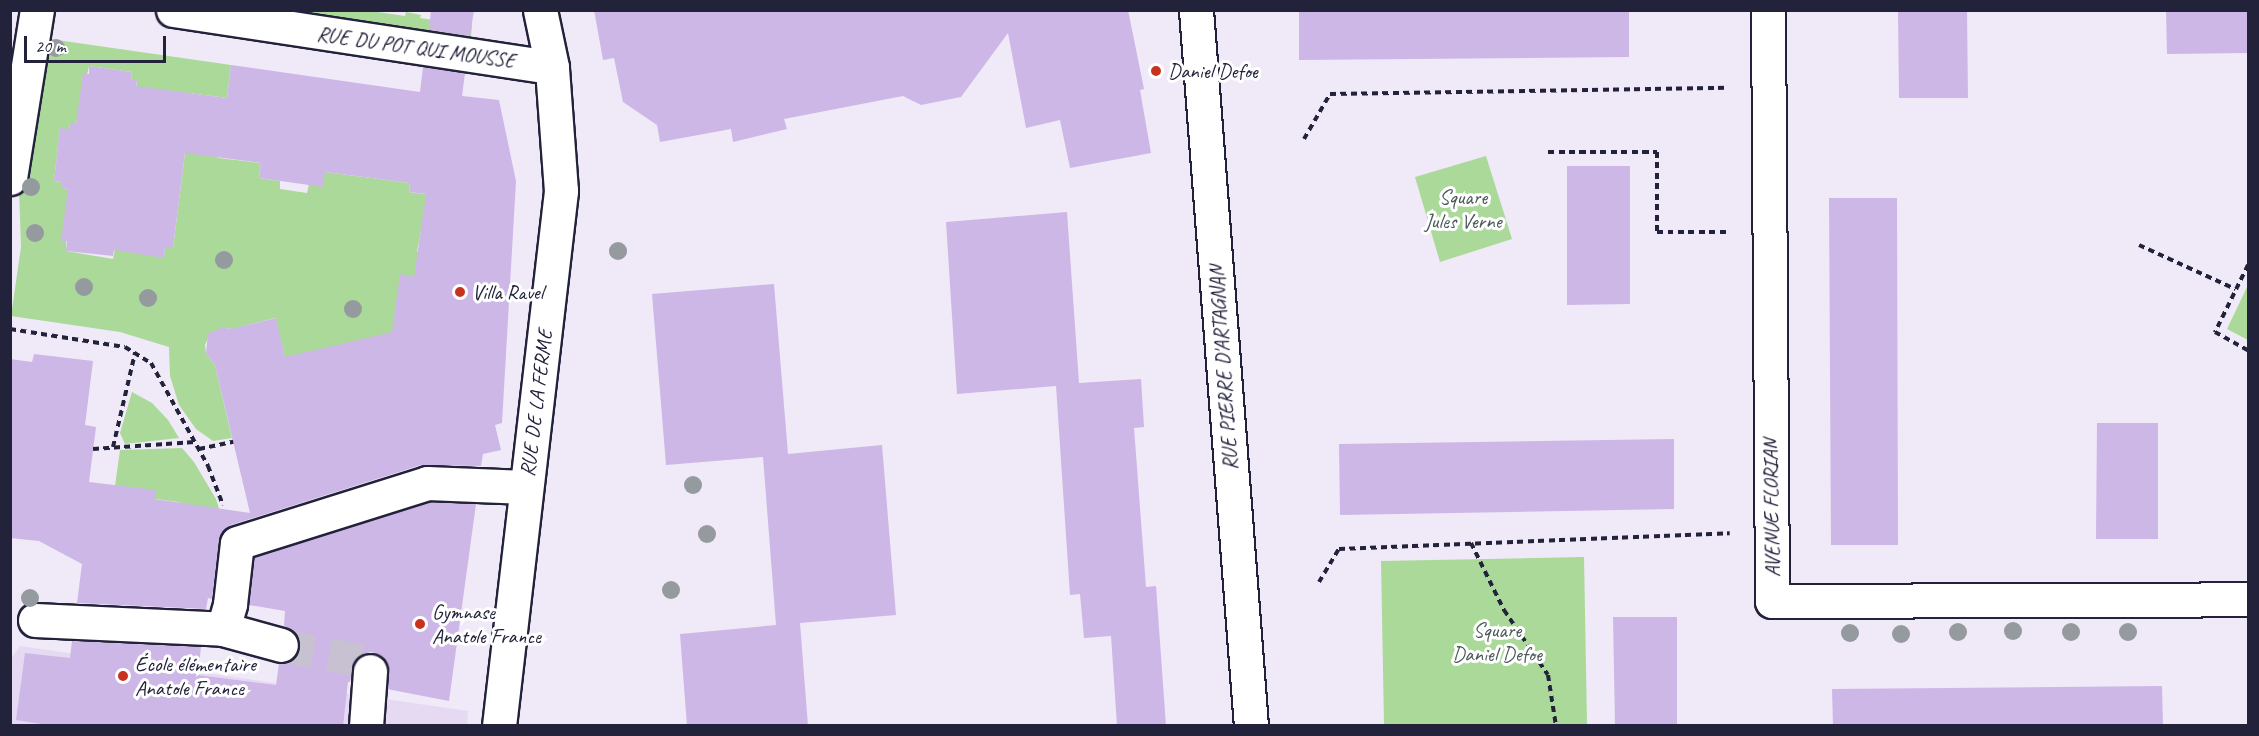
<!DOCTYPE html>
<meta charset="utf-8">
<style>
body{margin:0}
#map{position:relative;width:2259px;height:736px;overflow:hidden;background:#f0e9f8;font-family:Caveat,sans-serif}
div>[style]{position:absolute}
.built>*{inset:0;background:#e6daf3}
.green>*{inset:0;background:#aad999}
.building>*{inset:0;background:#cdb7e7}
.minor-tunnel>*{height:33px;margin-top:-16.5px;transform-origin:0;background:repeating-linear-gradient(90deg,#c7c1d2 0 33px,transparent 0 49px)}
.path>*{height:4px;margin-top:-2px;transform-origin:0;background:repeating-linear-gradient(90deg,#22223b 0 6px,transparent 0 10.5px)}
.roads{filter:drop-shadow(2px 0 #22223b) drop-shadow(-2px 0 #22223b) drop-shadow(0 2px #22223b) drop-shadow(0 -2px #22223b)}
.minor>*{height:33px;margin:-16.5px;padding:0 16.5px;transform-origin:16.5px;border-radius:16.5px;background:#fff}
.trees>*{width:18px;height:18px;margin:-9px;border-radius:50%;background:#959a9f}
.dots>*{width:16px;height:16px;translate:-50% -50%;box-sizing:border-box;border:3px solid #fff;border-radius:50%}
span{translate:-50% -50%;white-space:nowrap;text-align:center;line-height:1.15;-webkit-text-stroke:6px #fff;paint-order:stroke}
.street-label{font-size:21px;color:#22223b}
.poi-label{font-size:21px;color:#22223b}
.left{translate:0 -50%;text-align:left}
.park-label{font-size:21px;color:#4b5957}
.frame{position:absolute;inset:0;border:12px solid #22223b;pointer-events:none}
.scale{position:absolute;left:24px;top:36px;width:142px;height:27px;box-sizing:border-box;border:3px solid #22223b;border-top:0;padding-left:8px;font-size:18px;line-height:21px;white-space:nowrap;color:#22223b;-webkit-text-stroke:4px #fff;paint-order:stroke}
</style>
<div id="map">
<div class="built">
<div style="clip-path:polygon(20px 646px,468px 711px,467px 726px,11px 726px,11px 659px)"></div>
</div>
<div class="green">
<div style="clip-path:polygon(364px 10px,405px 16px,406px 12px,421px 15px,420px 18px,472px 25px,470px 47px,198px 11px)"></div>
<div style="clip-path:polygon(36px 37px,231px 65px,227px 98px,189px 93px,135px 92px,137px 81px,131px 80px,132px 72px,89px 66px,76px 124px,70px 124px,69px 129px,60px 129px,54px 181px,62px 182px,62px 188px,68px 189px,66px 251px,113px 259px,115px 248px,164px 257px,165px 248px,173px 248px,186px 145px,219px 158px,261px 163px,259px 178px,280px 181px,280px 189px,307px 193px,309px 184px,325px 172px,410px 183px,409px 192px,431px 195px,427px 230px,421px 230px,417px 252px,423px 253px,420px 278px,400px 275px,414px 344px,287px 365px,275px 318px,231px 329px,225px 328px,210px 334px,205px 345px,206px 353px,215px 365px,232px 438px,213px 441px,196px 429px,179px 405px,170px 376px,169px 347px,120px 332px,11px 316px,21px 247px,18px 160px)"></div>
<div style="clip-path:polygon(1486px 156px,1512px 239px,1440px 262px,1415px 177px)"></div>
<div style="clip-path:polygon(2248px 285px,2248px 340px,2227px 329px)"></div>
<div style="clip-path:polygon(132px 392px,152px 403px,168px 420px,179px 438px,125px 444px,120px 433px)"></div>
<div style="clip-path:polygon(182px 448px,194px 462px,216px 499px,222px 518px,178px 502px,114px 493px,120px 450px)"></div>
<div style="clip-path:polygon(1584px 557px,1587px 725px,1384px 725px,1381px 561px)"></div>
</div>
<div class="building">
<div style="clip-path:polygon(431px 10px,474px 10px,470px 36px,429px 30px)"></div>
<div style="clip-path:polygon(594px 10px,1128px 10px,1144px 89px,1140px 90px,1151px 153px,1070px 168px,1060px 120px,1026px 128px,1008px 33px,961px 97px,921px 105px,903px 96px,784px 119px,787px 129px,733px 142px,731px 129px,660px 142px,657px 125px,623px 102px,614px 58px,603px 60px)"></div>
<div style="clip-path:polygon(1299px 10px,1629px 10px,1629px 57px,1299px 60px)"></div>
<div style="clip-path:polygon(1898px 10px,1967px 10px,1968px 98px,1899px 98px)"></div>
<div style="clip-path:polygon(2166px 10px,2248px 10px,2248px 53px,2167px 54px)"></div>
<div style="clip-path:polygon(231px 65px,420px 92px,423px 67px,465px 73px,462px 96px,499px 100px,516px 181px,502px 423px,495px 425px,501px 450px,483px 454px,481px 466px,421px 465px,231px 525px,222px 532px,219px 540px,212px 599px,208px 598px,206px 609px,77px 603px,82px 564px,39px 541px,10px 538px,10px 359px,32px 362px,34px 354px,93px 361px,85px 425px,96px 427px,89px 482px,156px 490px,155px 499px,250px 513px,215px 365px,206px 353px,208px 334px,223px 327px,230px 329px,276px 318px,285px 357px,392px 332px,400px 274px,414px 277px,426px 194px,409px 192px,410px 183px,325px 172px,323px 187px,309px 185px,259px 178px,261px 163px,185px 153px,173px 248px,165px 248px,164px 258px,114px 250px,113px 256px,66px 251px,67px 241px,61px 241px,68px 189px,62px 188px,62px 182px,54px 181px,60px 128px,69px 129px,70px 124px,76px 124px,83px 73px,89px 74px,89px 66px,132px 72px,131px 80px,137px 80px,136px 86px,227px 98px)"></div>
<div style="clip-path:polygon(1567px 166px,1630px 166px,1630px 304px,1567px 305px)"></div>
<div style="clip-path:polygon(1829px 198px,1897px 198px,1898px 545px,1831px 545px)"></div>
<div style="clip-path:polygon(1067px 212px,1079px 383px,1141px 379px,1144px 427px,1134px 428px,1146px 587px,1156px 586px,1166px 726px,1117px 726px,1111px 636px,1084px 638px,1080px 594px,1070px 595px,1056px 386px,957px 394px,946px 222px)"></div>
<div style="clip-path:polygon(774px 284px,788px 454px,882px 445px,896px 615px,800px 623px,808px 726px,687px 726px,680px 634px,776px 625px,763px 457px,666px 465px,652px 294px)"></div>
<div style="clip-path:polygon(2097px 423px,2158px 423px,2158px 539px,2096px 539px)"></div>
<div style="clip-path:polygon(1674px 439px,1674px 509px,1340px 515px,1339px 444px)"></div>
<div style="clip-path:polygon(430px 502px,476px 504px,449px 701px,387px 689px,387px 663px,380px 655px,371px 652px,361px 654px,354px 661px,350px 682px,348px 682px,343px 726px,54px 726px,16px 720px,25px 653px,70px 658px,72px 641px,201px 647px,198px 675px,276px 685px,279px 663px,286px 663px,295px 658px,299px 649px,299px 641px,294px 631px,284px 626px,285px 611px,249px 605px,254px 557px)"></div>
<div style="clip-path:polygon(1613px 617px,1677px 617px,1677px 726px,1615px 726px)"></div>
<div style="clip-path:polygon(2162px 686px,2163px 726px,1833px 726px,1832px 689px)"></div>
</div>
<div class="minor-tunnel">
<div style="left:281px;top:645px;width:92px;rotate:10.7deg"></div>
<div style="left:371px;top:662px;width:9px;rotate:96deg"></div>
</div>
<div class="path">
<div style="left:1304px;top:139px;width:52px;rotate:-60deg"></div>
<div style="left:1330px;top:94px;width:398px;rotate:-0.9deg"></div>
<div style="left:1548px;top:152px;width:109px"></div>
<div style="left:1657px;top:152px;width:80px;rotate:90deg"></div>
<div style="left:1657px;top:232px;width:70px"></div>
<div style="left:2139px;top:245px;width:106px;rotate:24.6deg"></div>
<div style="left:2248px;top:265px;width:75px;rotate:116.2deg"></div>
<div style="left:2215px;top:332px;width:38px;rotate:29deg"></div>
<div style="left:10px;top:329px;width:116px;rotate:8.9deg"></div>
<div style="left:125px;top:347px;width:31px;rotate:32deg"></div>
<div style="left:151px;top:363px;width:118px;rotate:61deg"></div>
<div style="left:208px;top:466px;width:42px;rotate:69deg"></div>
<div style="left:113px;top:447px;width:97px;rotate:-76.8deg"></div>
<div style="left:93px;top:449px;width:102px;rotate:-3.9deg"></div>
<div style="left:199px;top:449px;width:35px;rotate:-12deg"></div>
<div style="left:1471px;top:543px;width:75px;rotate:63.8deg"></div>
<div style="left:1504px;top:610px;width:78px;rotate:55.9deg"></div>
<div style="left:1548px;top:675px;width:52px;rotate:81.1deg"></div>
<div style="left:1319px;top:582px;width:39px;rotate:-59deg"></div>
<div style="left:1339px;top:549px;width:391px;rotate:-2.3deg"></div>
</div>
<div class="roads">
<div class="minor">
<div style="left:173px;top:10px;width:383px;rotate:8.6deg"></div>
<div style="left:1196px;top:10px;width:718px;rotate:85.61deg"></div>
<div style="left:1768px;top:10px;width:591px;rotate:89.61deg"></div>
<div style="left:1772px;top:601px;width:476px;rotate:-0.2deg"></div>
<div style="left:10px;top:178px;width:170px;rotate:-80.9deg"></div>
<div style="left:35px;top:620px;width:188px;rotate:2.7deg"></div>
<div style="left:223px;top:629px;width:26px;rotate:-74deg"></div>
<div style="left:230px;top:604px;width:61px;rotate:-83.5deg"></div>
<div style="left:237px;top:543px;width:199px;rotate:-17.5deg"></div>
<div style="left:427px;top:483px;width:99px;rotate:2.3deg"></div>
<div style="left:223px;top:629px;width:60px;rotate:15.4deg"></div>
<div style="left:366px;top:726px;width:55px;rotate:-85.8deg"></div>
<div style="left:499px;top:726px;width:539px;rotate:-83.39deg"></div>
<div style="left:561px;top:191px;width:124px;rotate:-94.2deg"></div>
<div style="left:552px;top:67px;width:58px;rotate:-101.9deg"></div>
</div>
</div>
<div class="trees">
<div style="left:56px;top:48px"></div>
<div style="left:31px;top:187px"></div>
<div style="left:35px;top:233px"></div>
<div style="left:618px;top:251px"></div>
<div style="left:224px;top:260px"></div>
<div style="left:84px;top:287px"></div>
<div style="left:148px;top:298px"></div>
<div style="left:353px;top:309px"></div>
<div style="left:693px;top:485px"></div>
<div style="left:707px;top:534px"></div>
<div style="left:671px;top:590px"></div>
<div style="left:30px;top:598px"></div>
<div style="left:2013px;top:631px"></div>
<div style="left:1958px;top:632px"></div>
<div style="left:2071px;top:632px"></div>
<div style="left:2128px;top:632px"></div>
<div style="left:1850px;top:633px"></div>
<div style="left:1901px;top:634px"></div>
</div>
<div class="dots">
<div style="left:1156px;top:71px;background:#c8321e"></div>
<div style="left:460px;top:292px;background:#c8321e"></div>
<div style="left:420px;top:624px;background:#c8321e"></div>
<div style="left:123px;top:676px;background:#c8321e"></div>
</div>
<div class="street-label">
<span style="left:416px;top:47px;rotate:8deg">RUE DU POT QUI MOUSSE</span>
<span style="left:1223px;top:368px;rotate:-94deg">RUE PIERRE D'ARTAGNAN</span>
<span style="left:536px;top:403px;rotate:-83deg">RUE DE LA FERME</span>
<span style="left:1771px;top:508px;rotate:-91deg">AVENUE FLORIAN</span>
</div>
<div class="poi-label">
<span class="left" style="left:1168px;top:71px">Daniel Defoe</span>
<span class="left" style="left:472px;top:292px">Villa Ravel</span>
<span class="left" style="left:432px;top:624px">Gymnase<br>Anatole France</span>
<span class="left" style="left:135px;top:676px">École élémentaire<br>Anatole France</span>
</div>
<div class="park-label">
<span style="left:1463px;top:209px">Square<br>Jules Verne</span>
<span style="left:1497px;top:642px">Square<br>Daniel Defoe</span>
</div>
<div class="frame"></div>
<div class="scale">20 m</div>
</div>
